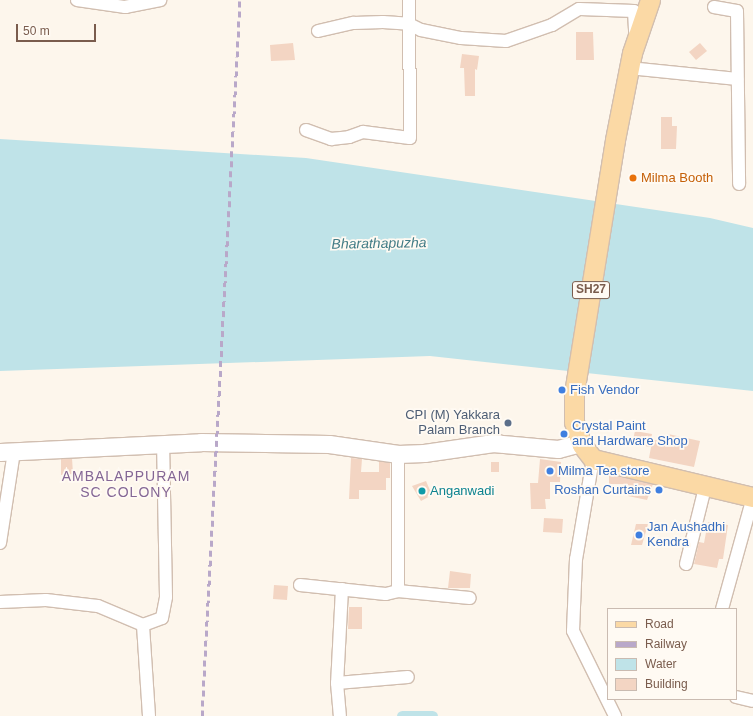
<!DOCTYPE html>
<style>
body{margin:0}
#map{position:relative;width:753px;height:716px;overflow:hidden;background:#fdf6ec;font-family:Arial,sans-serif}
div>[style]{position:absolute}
.water>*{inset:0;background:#bfe3e8}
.canal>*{height:11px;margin:-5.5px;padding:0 5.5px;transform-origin:5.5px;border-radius:5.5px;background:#bfe3e8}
.building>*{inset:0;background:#f3d5c3}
.roads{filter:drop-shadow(1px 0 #d1beb0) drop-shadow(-1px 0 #d1beb0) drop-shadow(0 1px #d1beb0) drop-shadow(0 -1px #d1beb0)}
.street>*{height:12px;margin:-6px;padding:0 6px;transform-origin:6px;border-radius:6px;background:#fff}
.secondary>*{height:17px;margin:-8.5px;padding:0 8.5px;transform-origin:8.5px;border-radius:8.5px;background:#fff}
.primary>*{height:19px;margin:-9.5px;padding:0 9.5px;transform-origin:9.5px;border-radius:9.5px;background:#fbd9a5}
.rail>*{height:3px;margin-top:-1.5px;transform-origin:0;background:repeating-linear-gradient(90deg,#b9a8c9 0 6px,transparent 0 10px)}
.dots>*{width:11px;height:11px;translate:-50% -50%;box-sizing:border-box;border:2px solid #fffaf3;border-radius:50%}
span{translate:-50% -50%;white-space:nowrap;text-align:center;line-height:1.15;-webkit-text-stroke:3.5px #fffaf3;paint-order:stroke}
.shield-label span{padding:1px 3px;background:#fffaf3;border:1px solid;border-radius:3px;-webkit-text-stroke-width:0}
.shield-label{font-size:12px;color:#7a5c4d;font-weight:700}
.food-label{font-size:13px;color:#c56008}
.left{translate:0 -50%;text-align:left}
.shop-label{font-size:13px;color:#366cbe}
.right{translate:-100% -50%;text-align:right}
.service-label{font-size:13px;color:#4e5e75}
.culture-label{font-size:13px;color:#0d838f}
.water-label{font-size:14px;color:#437c86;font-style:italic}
.neighbourhood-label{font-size:14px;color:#846695;letter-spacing:1px}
.legend{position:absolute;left:607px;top:608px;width:130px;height:92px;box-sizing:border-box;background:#fffaf3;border:1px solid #cabbb1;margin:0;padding:5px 7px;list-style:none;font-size:12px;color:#7a5c4d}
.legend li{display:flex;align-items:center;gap:8px;height:20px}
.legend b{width:20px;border:1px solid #cabbb1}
.scale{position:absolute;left:16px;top:24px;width:80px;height:18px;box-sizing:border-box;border:2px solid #7a5c4d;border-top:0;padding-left:5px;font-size:12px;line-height:14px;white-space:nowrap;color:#7a5c4d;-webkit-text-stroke:3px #fffaf3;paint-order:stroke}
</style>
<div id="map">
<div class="water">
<div style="clip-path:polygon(0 139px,306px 158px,710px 218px,753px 228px,753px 391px,430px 356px,0 371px)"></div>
</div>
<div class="canal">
<div style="left:402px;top:716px;width:30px"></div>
</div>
<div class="building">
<div style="clip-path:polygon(576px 32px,593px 32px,594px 60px,576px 60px)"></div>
<div style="clip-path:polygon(293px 43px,295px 60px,271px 61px,270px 45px)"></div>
<div style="clip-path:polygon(700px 43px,707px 51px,696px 60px,689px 52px)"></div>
<div style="clip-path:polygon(462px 54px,479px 56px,477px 70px,475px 69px,475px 96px,465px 96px,464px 68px,460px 68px)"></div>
<div style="clip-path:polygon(661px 117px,672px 117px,672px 126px,677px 126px,676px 149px,661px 149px)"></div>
<div style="clip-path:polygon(635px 431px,652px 434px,651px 439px,667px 443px,668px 434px,700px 441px,694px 467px,649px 458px,651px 447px,632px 444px)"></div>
<div style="clip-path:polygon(72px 458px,73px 474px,61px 475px,61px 459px)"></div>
<div style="clip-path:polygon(351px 458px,362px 459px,361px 472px,379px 472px,379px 461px,390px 463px,390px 478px,386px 478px,386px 490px,359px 490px,359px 499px,349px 499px)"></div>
<div style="clip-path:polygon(540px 459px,561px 462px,560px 482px,550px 482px,550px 499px,545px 499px,546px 509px,531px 509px,530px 483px,538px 483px)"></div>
<div style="clip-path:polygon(491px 462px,499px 462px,499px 472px,491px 472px)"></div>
<div style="clip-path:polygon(609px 474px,653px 484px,647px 500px,628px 496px,628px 484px,609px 484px)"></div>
<div style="clip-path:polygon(426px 481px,432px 495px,421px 501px,412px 486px)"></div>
<div style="clip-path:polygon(544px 518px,563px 519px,562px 533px,543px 532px)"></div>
<div style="clip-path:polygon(708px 522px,728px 525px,723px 559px,719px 559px,717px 568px,694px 564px,699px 542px,704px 543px)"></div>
<div style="clip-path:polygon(636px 524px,648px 524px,642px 545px,631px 545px)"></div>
<div style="clip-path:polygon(450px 571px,471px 574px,470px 588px,448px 588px)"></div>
<div style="clip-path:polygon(274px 585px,288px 586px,287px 600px,273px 599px)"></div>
<div style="clip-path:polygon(349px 607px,362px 607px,362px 629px,348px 629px)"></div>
</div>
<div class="roads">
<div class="street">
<div style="left:77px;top:0;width:49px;rotate:8.3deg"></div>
<div style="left:125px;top:7px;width:36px;rotate:-11deg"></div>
<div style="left:714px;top:7px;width:23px;rotate:10deg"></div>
<div style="left:737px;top:11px;width:173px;rotate:89.3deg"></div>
<div style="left:318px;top:31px;width:37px;rotate:-13deg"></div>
<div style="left:354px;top:23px;width:29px;rotate:-2deg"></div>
<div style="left:383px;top:22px;width:26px;rotate:4deg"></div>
<div style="left:409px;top:24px;width:13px;rotate:27deg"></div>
<div style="left:421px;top:30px;width:41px;rotate:11.3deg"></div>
<div style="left:461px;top:38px;width:45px;rotate:3.8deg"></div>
<div style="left:506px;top:41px;width:49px;rotate:-19.2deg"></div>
<div style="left:552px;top:25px;width:31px;rotate:-31deg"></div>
<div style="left:579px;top:9px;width:55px;rotate:2.1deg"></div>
<div style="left:634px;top:11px;width:20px;rotate:87deg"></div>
<div style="left:629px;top:68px;width:109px;rotate:5.8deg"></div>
<div style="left:306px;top:130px;width:27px;rotate:20deg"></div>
<div style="left:331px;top:139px;width:18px;rotate:-6deg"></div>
<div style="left:349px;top:137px;width:15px;rotate:-20deg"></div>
<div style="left:363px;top:132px;width:47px;rotate:7.3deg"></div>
<div style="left:410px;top:138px;width:138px;rotate:-90.4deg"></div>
<div style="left:398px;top:454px;width:137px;rotate:90deg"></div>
<div style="left:398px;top:591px;width:72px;rotate:5.6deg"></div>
<div style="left:593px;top:459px;width:101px;rotate:99.6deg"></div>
<div style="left:576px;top:559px;width:72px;rotate:92.4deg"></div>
<div style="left:573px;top:631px;width:95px;rotate:63.7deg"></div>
<div style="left:0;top:543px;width:93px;rotate:-81.3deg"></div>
<div style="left:686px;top:564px;width:78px;rotate:-76deg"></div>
<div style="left:300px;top:585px;width:86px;rotate:6deg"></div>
<div style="left:386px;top:594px;width:12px;rotate:-14deg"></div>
<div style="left:342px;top:589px;width:94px;rotate:93deg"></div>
<div style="left:337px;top:683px;width:71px;rotate:-4.8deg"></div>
<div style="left:0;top:602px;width:46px;rotate:-2.5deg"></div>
<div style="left:46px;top:600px;width:52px;rotate:6.6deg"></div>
<div style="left:98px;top:606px;width:49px;rotate:22.9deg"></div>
<div style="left:722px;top:609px;width:116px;rotate:-74.5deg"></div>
<div style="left:337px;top:683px;width:33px;rotate:85deg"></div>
<div style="left:736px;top:697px;width:17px;rotate:13deg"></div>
<div style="left:149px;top:716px;width:91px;rotate:-93.8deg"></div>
<div style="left:143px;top:625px;width:20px;rotate:-20deg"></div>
<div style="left:162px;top:618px;width:21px;rotate:-79deg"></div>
<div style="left:166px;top:597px;width:153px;rotate:-91.1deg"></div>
</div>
<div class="secondary">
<div style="left:0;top:452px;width:201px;rotate:-2.8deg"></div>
<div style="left:201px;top:442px;width:128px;rotate:0.9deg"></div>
<div style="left:329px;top:444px;width:70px;rotate:8.2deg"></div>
<div style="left:398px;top:454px;width:26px;rotate:-2deg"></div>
<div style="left:424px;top:453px;width:70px;rotate:-8.2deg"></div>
<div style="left:493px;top:443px;width:65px;rotate:5.3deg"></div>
<div style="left:558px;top:449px;width:24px;rotate:-15deg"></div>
</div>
<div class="primary">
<div style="left:650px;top:0;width:56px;rotate:108.8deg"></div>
<div style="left:632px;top:53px;width:89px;rotate:101.1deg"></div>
<div style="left:615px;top:140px;width:257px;rotate:99.2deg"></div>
<div style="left:574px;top:394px;width:28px;rotate:90deg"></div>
<div style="left:574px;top:422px;width:24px;rotate:71deg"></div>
<div style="left:582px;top:445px;width:18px;rotate:52deg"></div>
<div style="left:593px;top:459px;width:164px;rotate:13.4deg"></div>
</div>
</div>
<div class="rail">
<div style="left:202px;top:716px;width:717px;rotate:-86.96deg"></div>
</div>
<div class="dots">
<div style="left:633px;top:178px;background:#e8710a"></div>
<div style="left:562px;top:390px;background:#3f7fe0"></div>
<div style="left:508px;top:423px;background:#5c6f8a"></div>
<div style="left:564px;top:434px;background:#3f7fe0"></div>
<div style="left:550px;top:471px;background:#3f7fe0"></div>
<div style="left:659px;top:490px;background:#3f7fe0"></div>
<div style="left:422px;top:491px;background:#0f9aa8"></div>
<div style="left:639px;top:535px;background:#3f7fe0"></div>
</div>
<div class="shield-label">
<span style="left:591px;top:290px">SH27</span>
</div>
<div class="food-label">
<span class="left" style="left:641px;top:178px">Milma Booth</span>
</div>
<div class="shop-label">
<span class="left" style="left:570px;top:390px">Fish Vendor</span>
<span class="left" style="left:572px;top:434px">Crystal Paint<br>and Hardware Shop</span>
<span class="left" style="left:558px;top:471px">Milma Tea store</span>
<span class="right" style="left:651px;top:490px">Roshan Curtains</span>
<span class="left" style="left:647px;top:535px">Jan Aushadhi<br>Kendra</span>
</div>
<div class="service-label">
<span class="right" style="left:500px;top:423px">CPI (M) Yakkara<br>Palam Branch</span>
</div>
<div class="culture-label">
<span class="left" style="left:430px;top:491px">Anganwadi</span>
</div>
<div class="water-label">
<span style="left:379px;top:243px;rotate:-1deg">Bharathapuzha</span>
</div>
<div class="neighbourhood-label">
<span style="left:126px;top:484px">AMBALAPPURAM<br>SC COLONY</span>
</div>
<ul class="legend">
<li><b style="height:5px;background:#fbd9a5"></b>Road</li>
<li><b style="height:5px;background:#b9a8c9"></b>Railway</li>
<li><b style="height:11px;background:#bfe3e8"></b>Water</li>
<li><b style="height:11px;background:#f3d5c3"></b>Building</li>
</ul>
<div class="scale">50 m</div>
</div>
